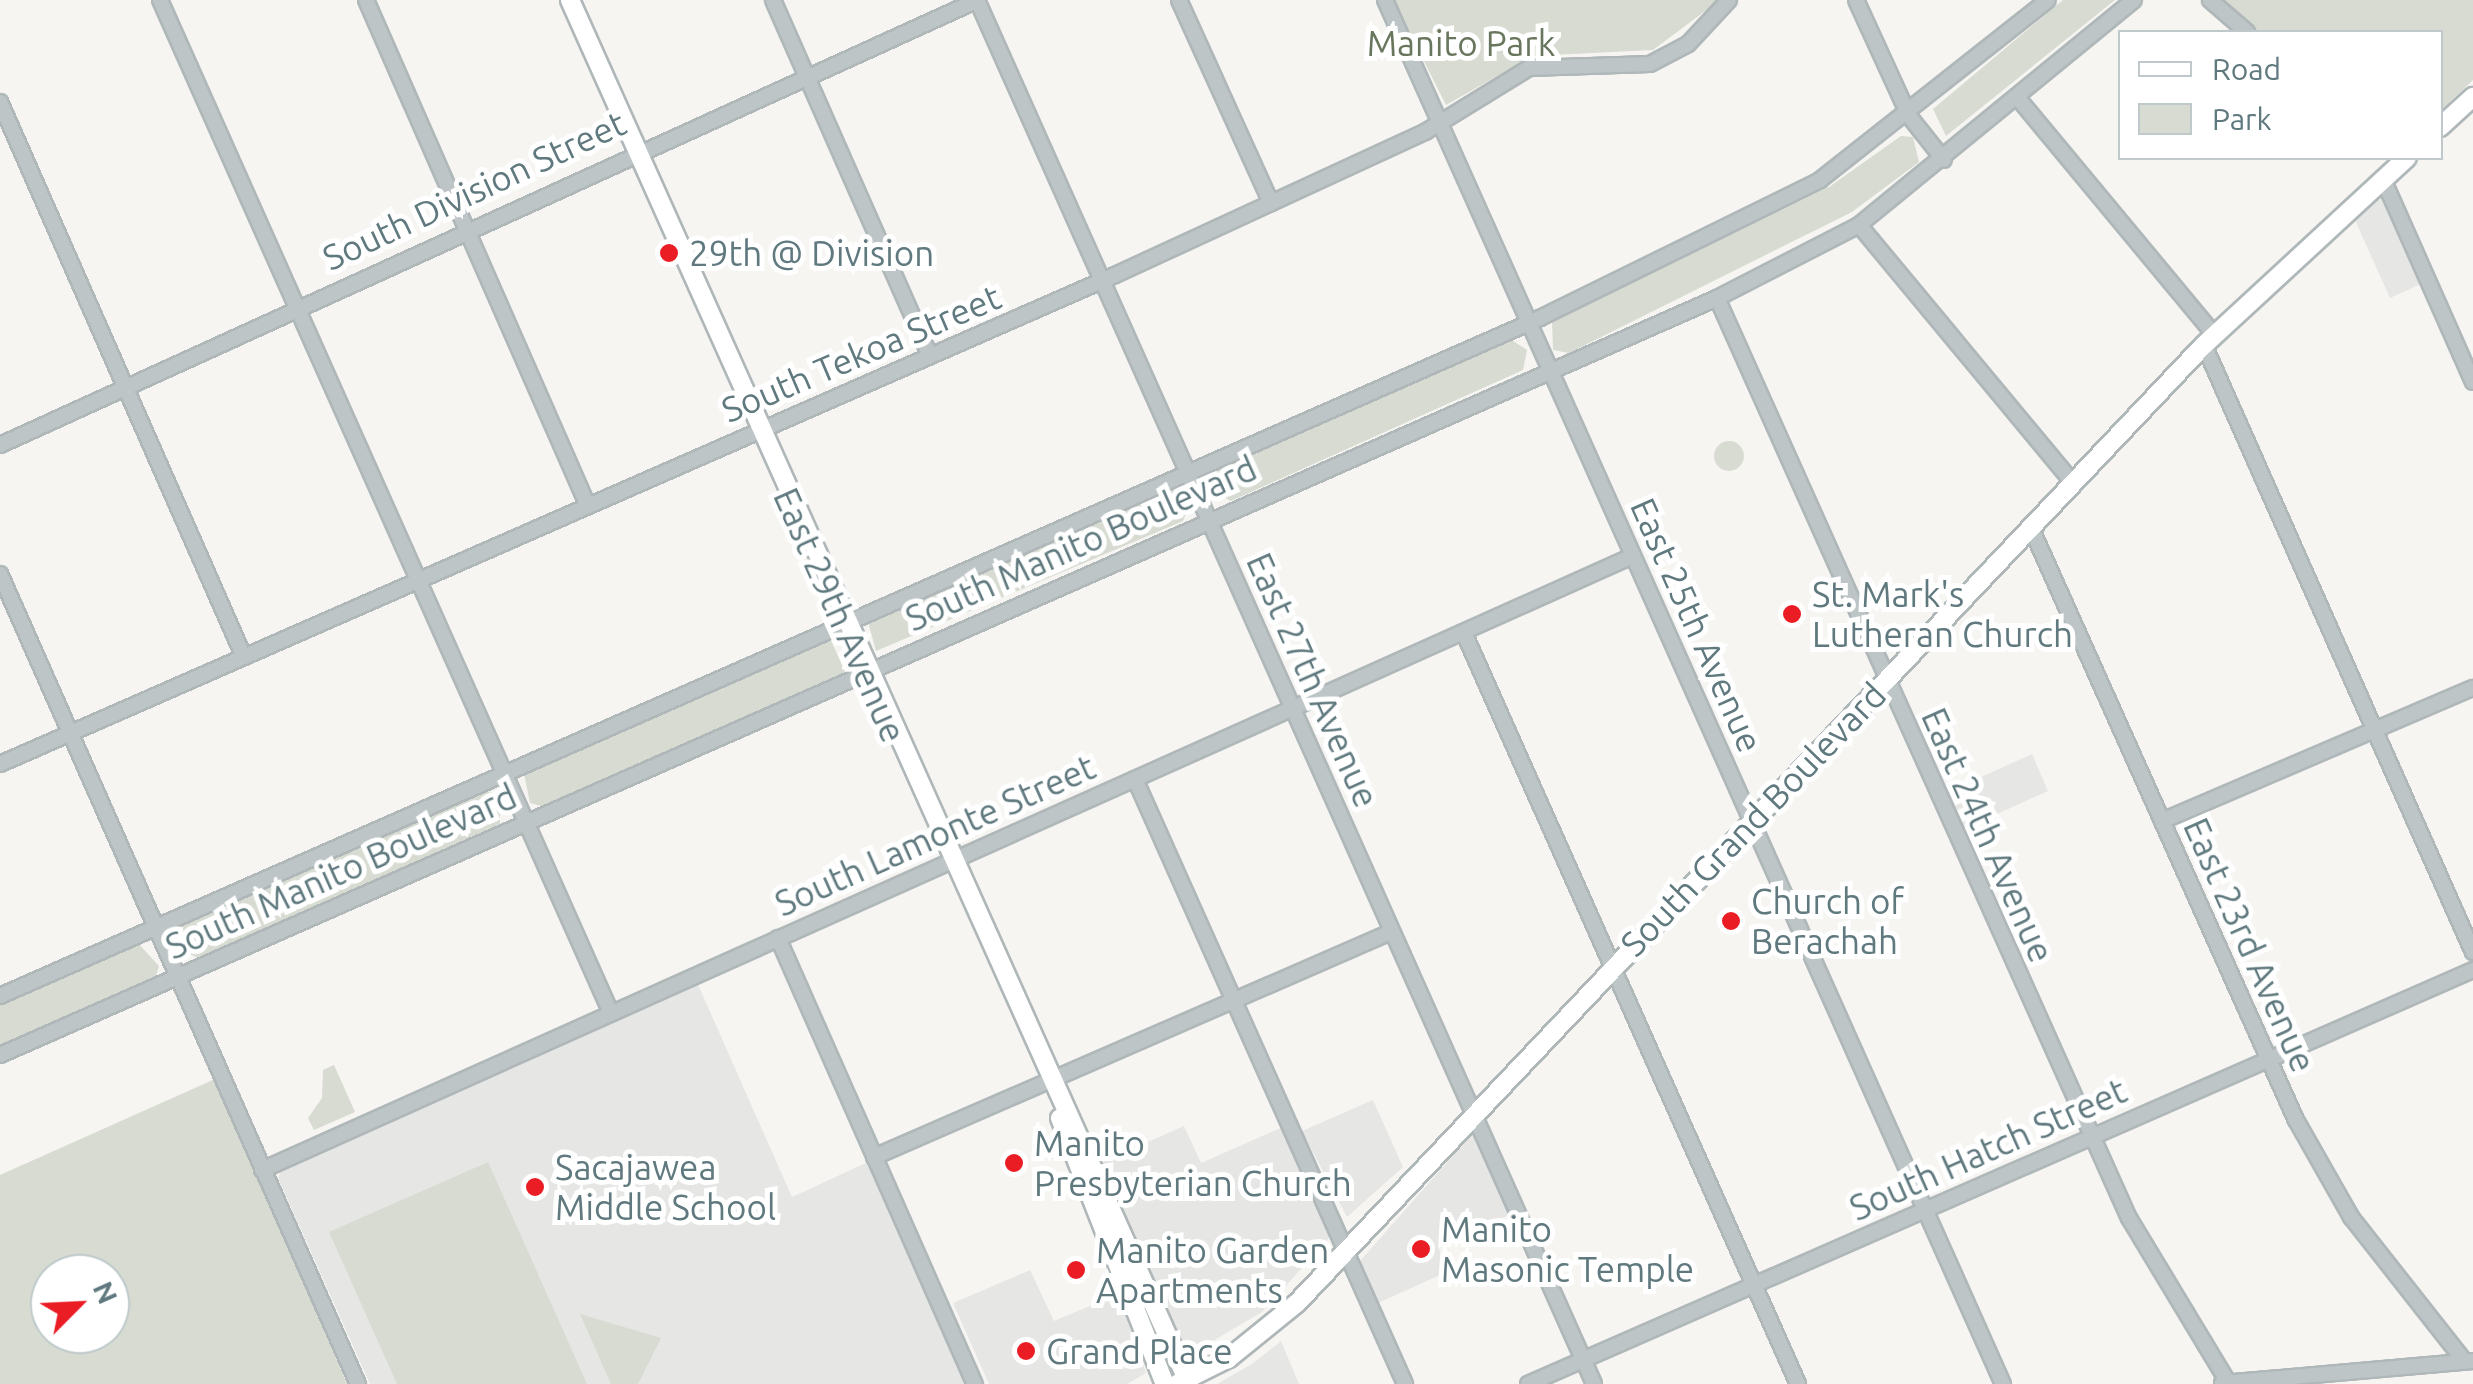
<!DOCTYPE html>
<style>
body{margin:0}
#map{position:relative;width:2473px;height:1384px;overflow:hidden;background:#f6f5f2;font-family:Ubuntu,sans-serif}
div>[style]{position:absolute}
.built>*{inset:0;background:#e6e6e5}
.green>*{inset:0;background:#d7dbd1}
.round{border-radius:50%}
.roads{filter:drop-shadow(2px 0 #afb7b9) drop-shadow(-2px 0 #afb7b9) drop-shadow(0 2px #afb7b9) drop-shadow(0 -2px #afb7b9)}
.minor>*{height:14px;margin:-7px;padding:0 7px;transform-origin:7px;border-radius:7px;background:#bec5c7}
.major>*{height:18px;margin:-9px;padding:0 9px;transform-origin:9px;border-radius:9px;background:#fff}
.dots>*{width:28px;height:28px;translate:-50% -50%;box-sizing:border-box;border:5px solid #fff;border-radius:50%}
span{translate:-50% -50%;white-space:nowrap;text-align:center;line-height:1.15;-webkit-text-stroke:10px #fff;paint-order:stroke}
.park-label{font-size:35px;color:#69765e}
.street-label{font-size:35px;color:#5f797e}
.poi-label{font-size:35px;color:#5f797e}
.left{translate:0 -50%;text-align:left}
.legend{position:absolute;left:2118px;top:30px;width:325px;height:130px;box-sizing:border-box;background:#fff;border:2px solid #bfc9cb;margin:0;padding:12px 18px;list-style:none;font-size:30px;color:#5f797e}
.legend li{display:flex;align-items:center;gap:20px;height:50px}
.legend b{width:50px;border:2px solid #bfc9cb}
.north{position:absolute;left:30px;top:1254px;width:100px;height:100px;box-sizing:border-box;background:#fff;border:2px solid #bfc9cb;border-radius:50%;rotate:66deg;font-size:28px;font-weight:700;line-height:40px;text-align:center;color:#5f797e}
.north::after{content:'';display:block;margin:auto;width:35px;height:45px;background:#ea1d24;clip-path:polygon(50% 0,100% 100%,50% 72%,0 100%)}
</style>
<div id="map">
<div class="built">
<div style="clip-path:polygon(2383px 195px,2423px 283px,2390px 298px,2355px 220px)"></div>
<div style="clip-path:polygon(2032px 754px,2048px 791px,1962px 830px,1946px 793px)"></div>
<div style="clip-path:polygon(696px 980px,792px 1197px,868px 1162px,965px 1384px,370px 1384px,278px 1178px,283px 1166px)"></div>
<div style="clip-path:polygon(1373px 1100px,1403px 1167px,1347px 1217px,1302px 1131px)"></div>
<div style="clip-path:polygon(1184px 1126px,1201px 1163px,1283px 1127px,1330px 1237px,1262px 1312px,1194px 1352px,1181px 1344px,1100px 1163px)"></div>
<div style="clip-path:polygon(1472px 1134px,1509px 1215px,1438px 1247px,1449px 1271px,1378px 1303px,1360px 1261px)"></div>
<div style="clip-path:polygon(1030px 1270px,1054px 1321px,1119px 1294px,1146px 1373px,1127px 1384px,989px 1384px,953px 1303px)"></div>
<div style="clip-path:polygon(1281px 1341px,1299px 1384px,1217px 1384px,1252px 1364px)"></div>
</div>
<div class="green">
<div style="clip-path:polygon(1393px 0,1720px 0,1653px 50px,1532px 56px,1446px 105px)"></div>
<div style="clip-path:polygon(2063px 0,2115px 0,1946px 136px,1933px 109px)"></div>
<div style="clip-path:polygon(2220px 0,2473px 0,2473px 80px,2441px 110px,2440px 32px,2258px 32px)"></div>
<div style="clip-path:polygon(1901px 136px,1913px 137px,1919px 162px,1852px 212px,1569px 353px,1553px 350px,1552px 321px,1829px 187px)"></div>
<div style="clip-path:polygon(1510px 339px,1527px 350px,1523px 370px,1231px 501px,1208px 489px,1220px 467px)"></div>
<div class="round" style="left:1714px;top:441px;width:30px;height:30px"></div>
<div style="clip-path:polygon(1166px 486px,1193px 497px,1183px 521px,876px 651px,868px 622px)"></div>
<div style="clip-path:polygon(830px 638px,845px 672px,544px 807px,530px 803px,524px 774px)"></div>
<div style="clip-path:polygon(486px 791px,500px 794px,500px 824px,198px 958px,184px 951px,182px 923px)"></div>
<div style="clip-path:polygon(137px 942px,159px 966px,155px 979px,0 1048px,0 1002px)"></div>
<div style="clip-path:polygon(334px 1065px,355px 1112px,314px 1130px,308px 1118px,322px 1098px,323px 1070px)"></div>
<div style="clip-path:polygon(evenodd,215px 1079px,347px 1384px,0 1384px,0 1175px,215px 1079px,50px 1274px,110px 1274px,110px 1334px,50px 1334px,50px 1274px)"></div>
<div style="clip-path:polygon(488px 1162px,587px 1384px,397px 1384px,329px 1232px)"></div>
<div style="clip-path:polygon(580px 1314px,661px 1338px,638px 1384px,611px 1384px)"></div>
</div>
<div class="roads">
<div class="minor">
<div style="left:160px;top:0;width:1109px;rotate:66deg"></div>
<div style="left:366px;top:0;width:550px;rotate:66.32deg"></div>
<div style="left:773px;top:0;width:389px;rotate:66.2deg"></div>
<div style="left:977px;top:0;width:1515px;rotate:65.97deg"></div>
<div style="left:1179px;top:0;width:223px;rotate:65.6deg"></div>
<div style="left:1385px;top:0;width:1516px;rotate:65.94deg"></div>
<div style="left:1856px;top:0;width:128px;rotate:65.4deg"></div>
<div style="left:1909px;top:116px;width:56px;rotate:51.5deg"></div>
<div style="left:2210px;top:0;width:49px;rotate:40.9deg"></div>
<div style="left:2017px;top:97px;width:308px;rotate:50.3deg"></div>
<div style="left:0;top:102px;width:606px;rotate:66.27deg"></div>
<div style="left:2383px;top:179px;width:222px;rotate:66.1deg"></div>
<div style="left:1859px;top:225px;width:337px;rotate:50.3deg"></div>
<div style="left:1717px;top:298px;width:1008px;rotate:65.88deg"></div>
<div style="left:2129px;top:1218px;width:194px;rotate:58.9deg"></div>
<div style="left:2204px;top:345px;width:664px;rotate:66.1deg"></div>
<div style="left:0;top:445px;width:1074px;rotate:-24.47deg"></div>
<div style="left:2031px;top:528px;width:649px;rotate:65.89deg"></div>
<div style="left:2296px;top:1120px;width:112px;rotate:60.4deg"></div>
<div style="left:2351px;top:1217px;width:178px;rotate:51.8deg"></div>
<div style="left:0;top:574px;width:886px;rotate:66.16deg"></div>
<div style="left:1464px;top:633px;width:822px;rotate:66.02deg"></div>
<div style="left:0;top:764px;width:1215px;rotate:-23.68deg"></div>
<div style="left:1113px;top:276px;width:344px;rotate:-24.8deg"></div>
<div style="left:1425px;top:132px;width:122px;rotate:-31.6deg"></div>
<div style="left:1529px;top:68px;width:121px;rotate:-1.9deg"></div>
<div style="left:1650px;top:64px;width:43px;rotate:-27.8deg"></div>
<div style="left:1688px;top:44px;width:60px;rotate:-47deg"></div>
<div style="left:1135px;top:779px;width:663px;rotate:65.95deg"></div>
<div style="left:2162px;top:821px;width:338px;rotate:-23.2deg"></div>
<div style="left:778px;top:938px;width:488px;rotate:66.2deg"></div>
<div style="left:0;top:996px;width:1683px;rotate:-23.76deg"></div>
<div style="left:1540px;top:318px;width:312px;rotate:-26.2deg"></div>
<div style="left:1820px;top:180px;width:290px;rotate:-38.3deg"></div>
<div style="left:0;top:1055px;width:1876px;rotate:-23.79deg"></div>
<div style="left:1717px;top:298px;width:160px;rotate:-27.2deg"></div>
<div style="left:1859px;top:225px;width:355px;rotate:-39.3deg"></div>
<div style="left:874px;top:1157px;width:564px;rotate:-23.52deg"></div>
<div style="left:262px;top:1170px;width:1502px;rotate:-24.13deg"></div>
<div style="left:2222px;top:1383px;width:252px;rotate:-5deg"></div>
<div style="left:1528px;top:1384px;width:1032px;rotate:-23.66deg"></div>
</div>
<div class="major">
<div style="left:570px;top:0;width:1516px;rotate:65.9deg"></div>
<div style="left:2440px;top:127px;width:45px;rotate:-42.3deg"></div>
<div style="left:1060px;top:1118px;width:286px;rotate:68.5deg"></div>
<div style="left:1177px;top:1384px;width:58px;rotate:-26.6deg"></div>
<div style="left:1229px;top:1358px;width:87px;rotate:-39deg"></div>
<div style="left:1297px;top:1303px;width:1319px;rotate:-46.57deg"></div>
<div style="left:2204px;top:345px;width:276px;rotate:-42.7deg"></div>
</div>
</div>
<div class="dots">
<div style="left:669px;top:253px;background:#ea1d24"></div>
<div style="left:1792px;top:614px;background:#ea1d24"></div>
<div style="left:1731px;top:921px;background:#ea1d24"></div>
<div style="left:1014px;top:1163px;background:#ea1d24"></div>
<div style="left:535px;top:1187px;background:#ea1d24"></div>
<div style="left:1421px;top:1249px;background:#ea1d24"></div>
<div style="left:1076px;top:1270px;background:#ea1d24"></div>
<div style="left:1026px;top:1351px;background:#ea1d24"></div>
</div>
<div class="park-label">
<span style="left:1461px;top:43px">Manito Park</span>
</div>
<div class="street-label">
<span style="left:474px;top:190px;rotate:-25deg">South Division Street</span>
<span style="left:861px;top:353px;rotate:-23deg">South Tekoa Street</span>
<span style="left:1081px;top:543px;rotate:-24deg">South Manito Boulevard</span>
<span style="left:840px;top:615px;rotate:66deg">East 29th Avenue</span>
<span style="left:1697px;top:625px;rotate:66deg">East 25th Avenue</span>
<span style="left:1313px;top:680px;rotate:66deg">East 27th Avenue</span>
<span style="left:1753px;top:819px;rotate:-46deg">South Grand Boulevard</span>
<span style="left:935px;top:835px;rotate:-24deg">South Lamonte Street</span>
<span style="left:1988px;top:835px;rotate:66deg">East 24th Avenue</span>
<span style="left:341px;top:871px;rotate:-24deg">South Manito Boulevard</span>
<span style="left:2250px;top:945px;rotate:66deg">East 23rd Avenue</span>
<span style="left:1988px;top:1149px;rotate:-24deg">South Hatch Street</span>
</div>
<div class="poi-label">
<span class="left" style="left:689px;top:253px">29th @ Division</span>
<span class="left" style="left:1812px;top:614px">St. Mark's<br>Lutheran Church</span>
<span class="left" style="left:1751px;top:921px">Church of<br>Berachah</span>
<span class="left" style="left:1034px;top:1163px">Manito<br>Presbyterian Church</span>
<span class="left" style="left:555px;top:1187px">Sacajawea<br>Middle School</span>
<span class="left" style="left:1441px;top:1249px">Manito<br>Masonic Temple</span>
<span class="left" style="left:1096px;top:1270px">Manito Garden<br>Apartments</span>
<span class="left" style="left:1046px;top:1351px">Grand Place</span>
</div>
<ul class="legend">
<li><b style="height:12px;background:#fff"></b>Road</li>
<li><b style="height:28px;background:#d7dbd1"></b>Park</li>
</ul>
<div class="north">N</div>
</div>
